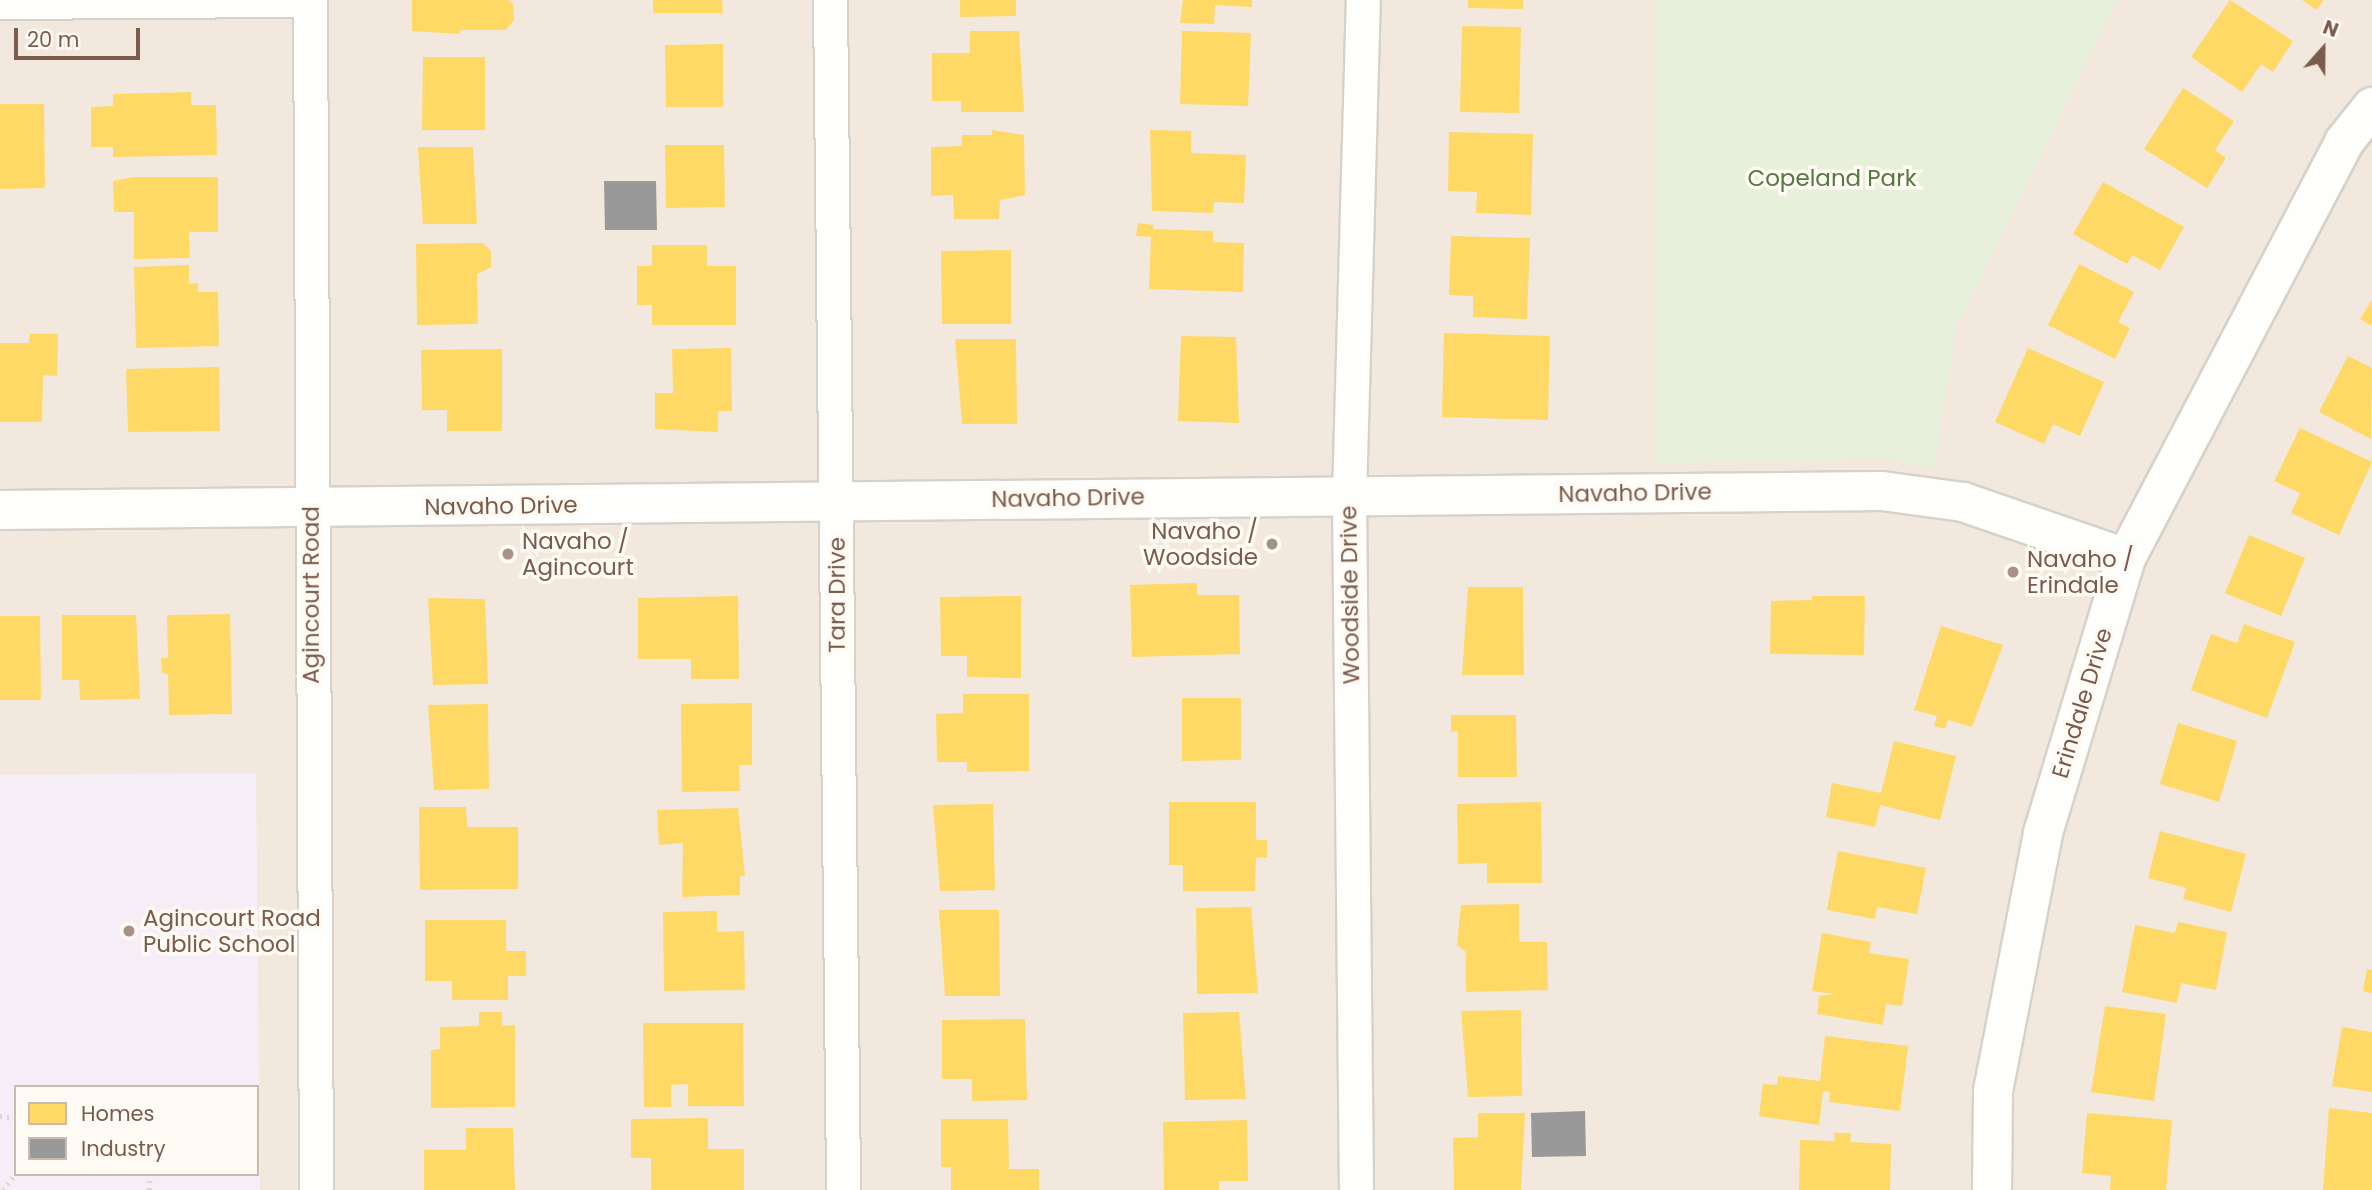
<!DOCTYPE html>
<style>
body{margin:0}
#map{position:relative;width:2372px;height:1190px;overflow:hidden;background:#f9f5f0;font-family:Poppins,sans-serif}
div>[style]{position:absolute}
.residential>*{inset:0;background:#f2e8de}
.education>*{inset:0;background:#f6eef6}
.green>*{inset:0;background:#e7f0db}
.homes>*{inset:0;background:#ffd966}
.industry>*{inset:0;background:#999}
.path>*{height:4.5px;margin-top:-2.25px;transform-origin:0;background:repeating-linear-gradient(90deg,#dcd5d0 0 2px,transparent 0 7px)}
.roads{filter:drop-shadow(2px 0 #d7d1cb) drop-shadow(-2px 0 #d7d1cb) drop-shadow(0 2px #d7d1cb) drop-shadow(0 -2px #d7d1cb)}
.minor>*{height:33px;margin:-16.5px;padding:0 16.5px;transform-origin:16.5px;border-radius:16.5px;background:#fefefd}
.tertiary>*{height:38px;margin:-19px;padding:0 19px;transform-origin:19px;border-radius:19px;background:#fefefd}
.dots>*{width:19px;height:19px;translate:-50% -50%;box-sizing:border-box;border:4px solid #fffaf3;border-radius:50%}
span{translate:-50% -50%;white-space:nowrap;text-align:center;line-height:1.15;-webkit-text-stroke:7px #fffaf3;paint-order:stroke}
.park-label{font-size:23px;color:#537a41}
.street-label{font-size:23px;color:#7a5c4d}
.poi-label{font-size:23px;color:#7a5c4d}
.right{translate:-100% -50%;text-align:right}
.left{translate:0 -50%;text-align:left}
.legend{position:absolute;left:14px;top:1085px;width:245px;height:91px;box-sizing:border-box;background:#fffaf3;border:2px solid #cabbb1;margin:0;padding:9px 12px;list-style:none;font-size:21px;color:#7a5c4d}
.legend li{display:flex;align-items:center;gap:14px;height:35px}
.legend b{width:35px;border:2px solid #cabbb1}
.north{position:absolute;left:2288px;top:14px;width:70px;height:70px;-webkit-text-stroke:5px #fffaf3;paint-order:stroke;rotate:21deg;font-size:19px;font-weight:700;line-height:28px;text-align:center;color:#7a5c4d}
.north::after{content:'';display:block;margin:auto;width:24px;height:32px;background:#7a5c4d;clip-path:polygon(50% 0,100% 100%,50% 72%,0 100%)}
.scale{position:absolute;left:14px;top:28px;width:126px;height:32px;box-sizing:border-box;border:4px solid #7a5c4d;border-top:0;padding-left:9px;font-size:21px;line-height:24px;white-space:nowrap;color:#7a5c4d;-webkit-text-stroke:5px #fffaf3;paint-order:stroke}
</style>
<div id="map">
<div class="residential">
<div style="clip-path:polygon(evenodd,0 0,2372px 0,2372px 1190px,0 1190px,0 0,16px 1087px,257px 1087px,257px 1174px,16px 1174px,16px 1087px)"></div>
</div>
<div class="education">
<div style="clip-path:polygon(evenodd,256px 773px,260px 1190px,0 1190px,0 775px,256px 773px,16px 1087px,257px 1087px,257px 1174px,16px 1174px,16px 1087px)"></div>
</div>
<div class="green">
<div style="clip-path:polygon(1656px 0,2117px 0,1956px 328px,1934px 469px,1897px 459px,1655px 463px)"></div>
</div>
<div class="homes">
<div style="clip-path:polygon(412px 0,508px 0,513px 4px,514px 20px,506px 30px,460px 30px,460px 34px,412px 31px)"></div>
<div style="clip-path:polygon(653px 0,722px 0,723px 13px,653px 13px)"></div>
<div style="clip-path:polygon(960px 0,1016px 0,1016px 16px,960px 17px)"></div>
<div style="clip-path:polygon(1183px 0,1252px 0,1252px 7px,1215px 5px,1214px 24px,1180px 23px)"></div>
<div style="clip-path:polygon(1468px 0,1523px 0,1523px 9px,1468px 8px)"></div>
<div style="clip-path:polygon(2230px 0,2293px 41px,2273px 72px,2261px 64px,2242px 92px,2191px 57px)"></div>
<div style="clip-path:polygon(2302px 0,2324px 0,2316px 10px)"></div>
<div style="clip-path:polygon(1462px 26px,1521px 27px,1519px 113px,1460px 112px)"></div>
<div style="clip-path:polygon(970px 31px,1019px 31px,1024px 112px,961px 112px,961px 101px,932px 101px,932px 53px,970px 53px)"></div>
<div style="clip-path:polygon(1182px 31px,1251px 33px,1248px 106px,1180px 104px)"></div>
<div style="clip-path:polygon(723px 44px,723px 107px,666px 107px,665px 45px)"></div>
<div style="clip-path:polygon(423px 57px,485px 57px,485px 130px,422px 130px)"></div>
<div style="clip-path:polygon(2183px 88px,2234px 121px,2215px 150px,2226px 158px,2207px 188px,2144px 149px)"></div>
<div style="clip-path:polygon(191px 92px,191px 105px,216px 105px,217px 155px,113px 157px,113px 147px,91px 147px,91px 107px,113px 106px,113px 94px)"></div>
<div style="clip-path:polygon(0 104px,44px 104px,45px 188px,0 189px)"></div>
<div style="clip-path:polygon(992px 130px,1024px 135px,1025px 195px,1000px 200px,999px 219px,954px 219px,953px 195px,931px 196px,931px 147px,962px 146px,962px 135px,992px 135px)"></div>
<div style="clip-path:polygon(1150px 130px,1191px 131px,1191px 153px,1246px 155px,1244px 203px,1214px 202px,1213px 213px,1152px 211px)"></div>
<div style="clip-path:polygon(1449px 132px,1533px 134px,1531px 215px,1476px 213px,1477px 192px,1448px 191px)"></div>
<div style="clip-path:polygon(665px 145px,724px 145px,725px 207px,666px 208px)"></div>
<div style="clip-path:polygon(418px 147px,473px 147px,477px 224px,423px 224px)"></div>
<div style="clip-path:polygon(134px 177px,218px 177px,218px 232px,189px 232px,190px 258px,134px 259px,134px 212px,114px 212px,113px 181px)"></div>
<div style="clip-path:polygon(2103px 182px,2184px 227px,2160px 270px,2132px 255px,2127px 264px,2073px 234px)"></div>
<div style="clip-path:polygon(1138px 223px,1154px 225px,1153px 229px,1213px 231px,1213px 242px,1244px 243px,1243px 292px,1149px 289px,1151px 237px,1136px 236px)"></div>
<div style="clip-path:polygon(1451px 236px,1530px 238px,1527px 319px,1473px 317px,1473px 296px,1449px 295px)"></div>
<div style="clip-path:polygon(483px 243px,491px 251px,491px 267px,477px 274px,478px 324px,417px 325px,416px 244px)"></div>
<div style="clip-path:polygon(652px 245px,707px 245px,707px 266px,736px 266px,736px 325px,652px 325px,652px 305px,637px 305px,637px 266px,652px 266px)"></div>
<div style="clip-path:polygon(1011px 250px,1011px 324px,942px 324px,941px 251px)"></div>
<div style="clip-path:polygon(2079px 264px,2134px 292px,2118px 322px,2130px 328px,2115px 359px,2048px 325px)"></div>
<div style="clip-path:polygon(189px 265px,189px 284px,198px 283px,198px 292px,218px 292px,219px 346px,136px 348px,134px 267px)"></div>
<div style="clip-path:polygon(2372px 300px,2372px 326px,2360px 319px)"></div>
<div style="clip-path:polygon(1444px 333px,1550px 336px,1548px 420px,1442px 417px)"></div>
<div style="clip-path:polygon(30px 334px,58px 334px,57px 376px,43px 375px,42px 422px,0 422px,0 343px,29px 343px)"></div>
<div style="clip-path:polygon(1181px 336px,1236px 337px,1239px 423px,1178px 421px)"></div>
<div style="clip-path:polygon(955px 339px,1016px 339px,1017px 424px,962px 424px)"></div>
<div style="clip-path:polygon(731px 348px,732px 411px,718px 411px,718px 432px,655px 429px,655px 393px,673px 393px,672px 349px)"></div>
<div style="clip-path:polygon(2028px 348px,2104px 382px,2080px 436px,2053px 424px,2044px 444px,1995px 422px)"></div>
<div style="clip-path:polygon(502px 349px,502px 431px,447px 431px,447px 410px,422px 410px,421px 350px)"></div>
<div style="clip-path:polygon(2348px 356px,2372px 368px,2371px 439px,2319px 412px)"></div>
<div style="clip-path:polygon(219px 367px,220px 431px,128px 432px,126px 369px)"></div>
<div style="clip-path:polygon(2300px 428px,2372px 462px,2339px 535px,2291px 513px,2300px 493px,2274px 481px)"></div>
<div style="clip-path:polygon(2249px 535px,2305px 558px,2281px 616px,2225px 593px)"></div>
<div style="clip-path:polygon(1197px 583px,1197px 595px,1239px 595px,1240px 654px,1132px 657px,1130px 585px)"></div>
<div style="clip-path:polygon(1468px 587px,1523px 587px,1524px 675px,1462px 675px)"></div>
<div style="clip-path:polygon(738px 596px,739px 679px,691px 679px,691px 659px,638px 659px,638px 598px)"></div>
<div style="clip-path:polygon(1021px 596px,1021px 678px,967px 677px,967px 656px,941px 656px,940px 597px)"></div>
<div style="clip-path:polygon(1812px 596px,1865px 596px,1864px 655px,1770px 654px,1771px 601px,1812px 600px)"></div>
<div style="clip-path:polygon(428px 598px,485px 599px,488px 684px,433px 685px)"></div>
<div style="clip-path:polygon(230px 614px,232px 714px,169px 715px,168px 674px,162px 673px,161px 658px,168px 658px,167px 615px)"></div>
<div style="clip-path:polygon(62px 615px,136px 615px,140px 699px,80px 700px,79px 680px,62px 680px)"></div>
<div style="clip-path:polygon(0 616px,40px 616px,41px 700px,0 700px)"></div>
<div style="clip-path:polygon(2244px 624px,2295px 642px,2267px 718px,2191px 690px,2211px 634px,2237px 643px)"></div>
<div style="clip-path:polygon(1941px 626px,2003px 645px,1972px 727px,1948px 720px,1945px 729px,1934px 726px,1937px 716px,1914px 710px)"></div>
<div style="clip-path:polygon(963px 694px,1029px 694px,1029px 771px,967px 772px,967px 762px,937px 762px,936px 714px,963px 713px)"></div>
<div style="clip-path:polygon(1182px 698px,1241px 698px,1241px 760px,1182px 761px)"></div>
<div style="clip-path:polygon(752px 703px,752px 765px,739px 765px,740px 791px,682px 792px,681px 704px)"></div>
<div style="clip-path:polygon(488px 704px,489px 789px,434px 790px,428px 705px)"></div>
<div style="clip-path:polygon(1451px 715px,1516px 715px,1517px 777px,1458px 777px,1458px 731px,1451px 732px)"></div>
<div style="clip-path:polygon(2178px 723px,2237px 741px,2219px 802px,2160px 784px)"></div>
<div style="clip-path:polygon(1894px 741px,1956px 756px,1940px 820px,1880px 805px,1875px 827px,1826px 817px,1832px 783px,1881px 793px)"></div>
<div style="clip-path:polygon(1169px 802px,1256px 802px,1256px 840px,1267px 840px,1267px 858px,1256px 857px,1255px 891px,1183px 891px,1183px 865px,1169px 865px)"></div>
<div style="clip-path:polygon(1541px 802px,1542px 883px,1487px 883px,1487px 863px,1458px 864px,1457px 804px)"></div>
<div style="clip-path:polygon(993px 804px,995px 890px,940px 891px,933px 805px)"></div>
<div style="clip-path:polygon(419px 807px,466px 807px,467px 827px,518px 827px,518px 889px,420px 890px)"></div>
<div style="clip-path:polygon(738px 808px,745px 876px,740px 876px,740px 895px,682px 897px,683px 843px,659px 845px,657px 810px)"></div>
<div style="clip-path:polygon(2160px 831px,2246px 854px,2231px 912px,2183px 899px,2186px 888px,2148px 878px)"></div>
<div style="clip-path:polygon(1838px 851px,1926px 868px,1917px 914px,1877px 907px,1875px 919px,1827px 910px)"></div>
<div style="clip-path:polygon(1519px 904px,1519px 942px,1547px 942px,1548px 990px,1466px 992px,1466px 952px,1457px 945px,1461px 905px)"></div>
<div style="clip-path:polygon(1251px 907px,1258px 993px,1197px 994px,1196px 908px)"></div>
<div style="clip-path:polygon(939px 910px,999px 910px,1000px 996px,945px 996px)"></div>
<div style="clip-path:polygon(717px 911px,717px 932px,744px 931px,745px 990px,664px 991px,663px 912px)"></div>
<div style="clip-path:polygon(425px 920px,506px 920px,506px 951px,526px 951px,526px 976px,508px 976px,508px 1000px,452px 1000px,452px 981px,425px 981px)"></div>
<div style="clip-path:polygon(2178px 922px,2227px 932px,2216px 990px,2181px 983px,2177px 1003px,2122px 992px,2135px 925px,2175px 933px)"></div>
<div style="clip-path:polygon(1822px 933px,1871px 942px,1869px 953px,1909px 959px,1902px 1006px,1886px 1004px,1883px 1025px,1817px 1014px,1819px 996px,1833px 994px,1812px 991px)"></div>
<div style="clip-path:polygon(2367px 969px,2372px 970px,2372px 993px,2363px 991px)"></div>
<div style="clip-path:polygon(2105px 1006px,2166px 1014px,2154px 1101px,2091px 1092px)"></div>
<div style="clip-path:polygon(1521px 1010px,1522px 1096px,1468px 1097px,1461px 1011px)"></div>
<div style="clip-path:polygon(479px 1012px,502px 1012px,502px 1026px,515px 1025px,515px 1107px,431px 1108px,431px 1050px,440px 1049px,440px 1027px,479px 1026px)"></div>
<div style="clip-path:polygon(1239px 1012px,1246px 1099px,1185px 1100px,1183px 1013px)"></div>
<div style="clip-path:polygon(1025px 1019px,1027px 1100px,972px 1101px,972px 1079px,942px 1079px,942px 1020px)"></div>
<div style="clip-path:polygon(643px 1023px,743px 1023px,744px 1106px,688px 1106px,688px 1084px,671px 1085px,671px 1107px,644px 1107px)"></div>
<div style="clip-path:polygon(2342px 1027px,2372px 1032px,2372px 1092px,2332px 1086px)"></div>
<div style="clip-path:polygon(1825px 1036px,1908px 1046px,1900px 1111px,1829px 1102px,1830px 1092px,1823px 1091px,1819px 1125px,1759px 1116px,1763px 1084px,1777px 1085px,1778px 1076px,1820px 1081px)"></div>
<div style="clip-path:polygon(2329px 1108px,2372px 1113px,2372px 1190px,2323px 1190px)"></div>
<div style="clip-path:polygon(1478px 1113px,1525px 1113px,1521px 1190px,1454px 1190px,1453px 1138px,1478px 1137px)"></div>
<div style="clip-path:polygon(2087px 1113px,2172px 1120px,2166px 1190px,2110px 1190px,2111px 1176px,2082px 1173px)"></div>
<div style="clip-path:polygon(708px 1118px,708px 1149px,744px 1149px,744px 1190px,651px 1190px,651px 1158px,631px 1158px,631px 1119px)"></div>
<div style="clip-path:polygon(941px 1119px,1008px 1119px,1009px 1169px,1039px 1169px,1039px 1190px,951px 1190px,951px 1167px,941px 1167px)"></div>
<div style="clip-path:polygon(1247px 1120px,1248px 1181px,1219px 1181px,1219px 1190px,1164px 1190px,1163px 1122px)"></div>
<div style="clip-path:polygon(466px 1128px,513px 1128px,515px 1190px,424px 1190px,424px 1150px,466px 1150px)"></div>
<div style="clip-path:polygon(1834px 1133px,1851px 1133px,1850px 1142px,1891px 1144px,1890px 1190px,1799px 1190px,1800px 1140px,1835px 1141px)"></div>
</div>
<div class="industry">
<div style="clip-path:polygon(604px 181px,656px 181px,657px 230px,605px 230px)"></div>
<div style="clip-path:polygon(1585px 1111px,1586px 1156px,1532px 1157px,1531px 1113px)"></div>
</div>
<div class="path">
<div style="left:0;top:1116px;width:16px;rotate:7deg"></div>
<div style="left:3px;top:1190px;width:21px;rotate:-53deg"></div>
<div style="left:149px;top:1190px;width:16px;rotate:-86deg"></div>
</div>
<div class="roads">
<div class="minor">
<div style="left:310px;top:0;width:1190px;rotate:89.71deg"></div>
<div style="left:830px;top:0;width:1190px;rotate:89.37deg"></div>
<div style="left:0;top:2px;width:294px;rotate:-0.4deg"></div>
<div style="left:1356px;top:1190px;width:694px;rotate:-90.58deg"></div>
<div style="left:1349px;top:496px;width:496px;rotate:-88.4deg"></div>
</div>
<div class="tertiary">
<div style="left:0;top:510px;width:1882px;rotate:-0.58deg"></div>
<div style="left:1882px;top:491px;width:82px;rotate:7.7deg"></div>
<div style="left:1963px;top:502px;width:172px;rotate:19deg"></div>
<div style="left:1992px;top:1190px;width:99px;rotate:-89.4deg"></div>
<div style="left:1993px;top:1091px;width:263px;rotate:-79deg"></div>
<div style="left:2043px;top:833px;width:287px;rotate:-73.2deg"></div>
<div style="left:2126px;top:558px;width:470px;rotate:-62.3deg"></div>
<div style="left:2344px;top:142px;width:45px;rotate:-51.3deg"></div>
</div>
</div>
<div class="dots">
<div style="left:1272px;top:544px;background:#a69286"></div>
<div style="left:508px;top:554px;background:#a69286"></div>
<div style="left:2013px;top:572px;background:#a69286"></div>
<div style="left:129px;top:931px;background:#a69286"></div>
</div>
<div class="park-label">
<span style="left:1832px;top:178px">Copeland Park</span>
</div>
<div class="street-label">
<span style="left:1635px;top:493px;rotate:-1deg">Navaho Drive</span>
<span style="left:1068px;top:498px;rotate:-1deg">Navaho Drive</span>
<span style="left:501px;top:506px;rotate:-1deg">Navaho Drive</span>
<span style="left:311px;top:595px;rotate:-90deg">Agincourt Road</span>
<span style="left:837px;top:595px;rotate:-90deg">Tara Drive</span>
<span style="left:1350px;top:595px;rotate:-91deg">Woodside Drive</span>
<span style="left:2082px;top:703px;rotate:-73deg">Erindale Drive</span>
</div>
<div class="poi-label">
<span class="right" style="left:1258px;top:544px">Navaho /<br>Woodside</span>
<span class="left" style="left:522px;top:554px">Navaho /<br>Agincourt</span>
<span class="left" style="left:2027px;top:572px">Navaho /<br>Erindale</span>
<span class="left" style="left:143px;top:931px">Agincourt Road<br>Public School</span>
</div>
<ul class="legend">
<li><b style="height:19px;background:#ffd966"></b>Homes</li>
<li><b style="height:19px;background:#999"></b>Industry</li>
</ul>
<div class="north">N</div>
<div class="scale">20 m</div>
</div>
